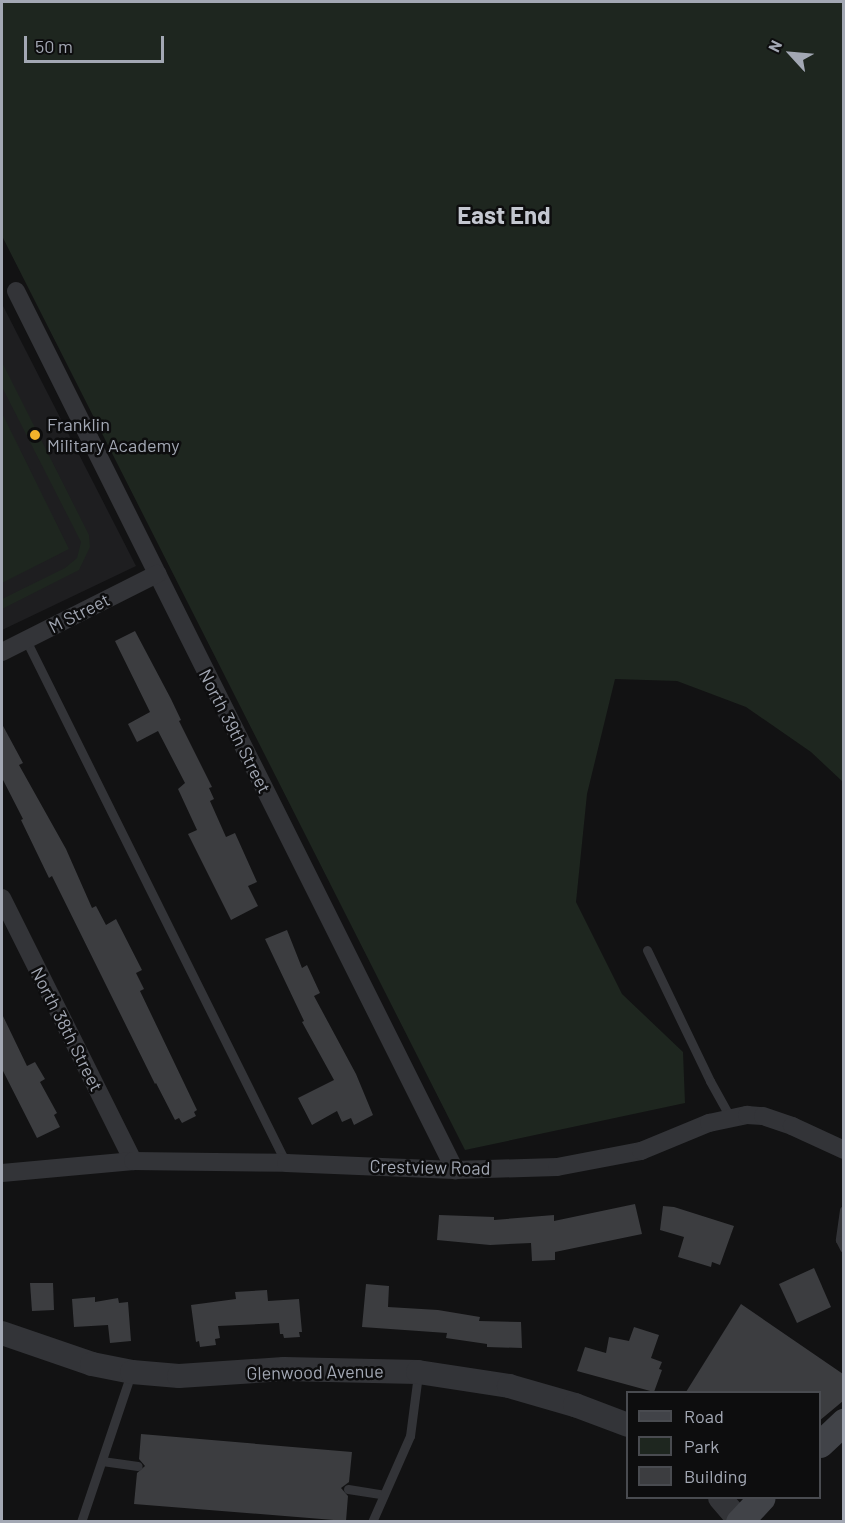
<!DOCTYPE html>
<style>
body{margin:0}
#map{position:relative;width:845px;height:1523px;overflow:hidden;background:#121213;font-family:Barlow,sans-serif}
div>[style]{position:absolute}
.built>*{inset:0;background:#1e1e20}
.green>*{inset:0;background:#1e261f}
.building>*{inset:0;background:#3c3d40}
.service>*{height:9px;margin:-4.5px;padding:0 4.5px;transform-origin:4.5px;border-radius:4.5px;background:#333438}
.minor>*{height:18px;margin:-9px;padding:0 9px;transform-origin:9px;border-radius:9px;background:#333438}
.tertiary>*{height:24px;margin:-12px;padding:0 12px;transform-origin:12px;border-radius:12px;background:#333438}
.secondary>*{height:27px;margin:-13.5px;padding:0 13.5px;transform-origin:13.5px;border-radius:13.5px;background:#414348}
.dots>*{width:16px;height:16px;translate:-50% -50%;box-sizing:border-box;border:3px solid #0d0d0e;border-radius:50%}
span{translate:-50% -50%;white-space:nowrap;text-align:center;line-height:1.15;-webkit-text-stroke:5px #0d0d0e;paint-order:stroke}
.poi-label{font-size:18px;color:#a3a8b4}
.left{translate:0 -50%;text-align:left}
.street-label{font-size:18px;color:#a3a8b4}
.district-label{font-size:24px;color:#c4c7d0;font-weight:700}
.frame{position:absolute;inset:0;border:3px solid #a3a8b4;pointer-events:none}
.legend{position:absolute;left:626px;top:1391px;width:195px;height:108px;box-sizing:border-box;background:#0d0d0e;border:2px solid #494b50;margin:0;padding:8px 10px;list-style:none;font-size:18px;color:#a3a8b4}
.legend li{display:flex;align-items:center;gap:12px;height:30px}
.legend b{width:30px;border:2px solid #494b50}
.north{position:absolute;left:761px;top:24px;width:60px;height:60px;-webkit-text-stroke:4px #0d0d0e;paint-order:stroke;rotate:296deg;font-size:16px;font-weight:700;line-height:24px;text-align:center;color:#a3a8b4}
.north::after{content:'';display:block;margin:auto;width:21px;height:27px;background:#a3a8b4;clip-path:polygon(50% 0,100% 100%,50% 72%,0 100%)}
.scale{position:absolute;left:24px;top:36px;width:140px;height:27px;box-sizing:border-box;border:3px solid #a3a8b4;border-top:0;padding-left:8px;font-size:18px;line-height:21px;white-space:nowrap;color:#a3a8b4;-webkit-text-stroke:4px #0d0d0e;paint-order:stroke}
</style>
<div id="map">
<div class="built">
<div style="clip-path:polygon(2px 304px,136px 566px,2px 630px)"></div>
</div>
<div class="green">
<div style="clip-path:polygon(2px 2px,843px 2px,843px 782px,811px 752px,746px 707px,677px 681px,615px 679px,587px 794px,576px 902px,622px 994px,683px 1052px,685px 1103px,465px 1150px,2px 236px)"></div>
<div style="clip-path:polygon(2px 362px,89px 535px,90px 547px,79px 570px,2px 609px,2px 599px,65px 568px,77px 558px,81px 542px,2px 387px)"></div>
<div style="clip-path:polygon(2px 413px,69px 549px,2px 583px)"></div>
</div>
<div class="building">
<div style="clip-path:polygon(135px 631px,171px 699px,181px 720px,179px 721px,212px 787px,209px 788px,214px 799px,210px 801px,226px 837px,235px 833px,257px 882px,248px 886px,258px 906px,231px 920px,188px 834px,197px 830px,178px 789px,185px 783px,158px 731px,137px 742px,128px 724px,150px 712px,115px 641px)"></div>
<div style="clip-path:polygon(2px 724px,23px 763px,19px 765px,66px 849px,92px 908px,96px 906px,106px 925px,116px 919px,142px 970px,136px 973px,144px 989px,140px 991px,197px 1110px,194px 1112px,196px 1116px,182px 1123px,179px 1118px,175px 1120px,156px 1083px,155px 1084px,52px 876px,49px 878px,21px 820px,23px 819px,2px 778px)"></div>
<div style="clip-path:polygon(287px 930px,302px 968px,307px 965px,320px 993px,314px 996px,356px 1074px,373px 1115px,354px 1125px,351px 1118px,342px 1122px,337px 1111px,312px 1125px,298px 1098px,334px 1080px,302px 1022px,304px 1021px,265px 939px)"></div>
<div style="clip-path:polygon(2px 1014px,27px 1066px,35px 1062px,45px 1079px,40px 1082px,57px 1113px,54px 1115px,60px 1127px,37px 1138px,2px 1069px)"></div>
<div style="clip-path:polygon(635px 1204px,642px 1234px,555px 1252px,555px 1260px,532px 1261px,531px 1243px,490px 1245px,437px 1240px,439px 1215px,494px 1217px,494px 1220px,554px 1215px,554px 1221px)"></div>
<div style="clip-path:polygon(663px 1206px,674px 1207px,734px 1226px,720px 1265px,712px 1262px,711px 1267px,678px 1257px,684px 1237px,660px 1230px)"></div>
<div style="clip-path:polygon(814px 1268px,831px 1307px,797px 1323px,779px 1284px)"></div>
<div style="clip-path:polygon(30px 1283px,53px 1283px,54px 1310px,32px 1311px)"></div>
<div style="clip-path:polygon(366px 1284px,389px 1286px,388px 1307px,438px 1310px,480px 1317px,479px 1321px,521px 1322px,522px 1348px,487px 1347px,487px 1344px,446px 1338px,447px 1333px,362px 1327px)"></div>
<div style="clip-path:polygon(267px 1290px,268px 1301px,299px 1299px,302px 1332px,299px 1332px,300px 1337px,284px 1338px,283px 1334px,280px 1334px,279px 1323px,218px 1326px,220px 1338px,215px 1339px,216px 1345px,200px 1347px,199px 1341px,196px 1342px,191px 1305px,236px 1299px,235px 1292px)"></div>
<div style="clip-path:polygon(95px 1297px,95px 1302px,118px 1298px,119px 1303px,128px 1302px,131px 1341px,110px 1343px,108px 1325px,74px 1327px,72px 1299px)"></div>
<div style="clip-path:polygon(741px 1304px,843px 1374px,843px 1401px,819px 1421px,819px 1392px,686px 1392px)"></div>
<div style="clip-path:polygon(634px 1327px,659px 1335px,651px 1358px,662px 1362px,659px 1369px,662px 1370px,654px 1392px,577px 1371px,585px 1347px,606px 1353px,609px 1337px,629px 1341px)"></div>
<div style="clip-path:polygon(141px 1434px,352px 1452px,349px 1482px,341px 1488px,348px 1496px,346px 1521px,134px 1504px,137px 1473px,145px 1466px,139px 1459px)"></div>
</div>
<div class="service">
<div style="left:26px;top:640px;width:584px;rotate:63.57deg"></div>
<div style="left:647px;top:950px;width:145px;rotate:64.3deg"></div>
<div style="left:710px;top:1081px;width:41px;rotate:60.9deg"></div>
<div style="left:844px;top:1210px;width:30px;rotate:98deg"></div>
<div style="left:840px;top:1240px;width:9px;rotate:63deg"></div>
<div style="left:102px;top:1461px;width:36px;rotate:8deg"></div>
<div style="left:348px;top:1489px;width:36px;rotate:9deg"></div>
<div style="left:81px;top:1522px;width:157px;rotate:-71.4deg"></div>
<div style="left:372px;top:1522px;width:94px;rotate:-66.2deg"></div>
<div style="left:410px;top:1436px;width:63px;rotate:-82.6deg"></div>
</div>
<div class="minor">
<div style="left:16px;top:291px;width:983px;rotate:63.46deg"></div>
<div style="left:2px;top:652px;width:174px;rotate:-26.7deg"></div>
<div style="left:2px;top:898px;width:294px;rotate:63.5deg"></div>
<div style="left:2px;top:1173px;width:132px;rotate:-5.2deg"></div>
<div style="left:133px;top:1161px;width:153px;rotate:0.7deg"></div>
<div style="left:286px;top:1163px;width:169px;rotate:2.4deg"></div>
<div style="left:455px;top:1170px;width:102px;rotate:-1.7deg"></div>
<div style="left:557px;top:1167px;width:86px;rotate:-10.8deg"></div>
<div style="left:641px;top:1151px;width:74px;rotate:-22.4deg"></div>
<div style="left:709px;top:1123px;width:39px;rotate:-12deg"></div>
<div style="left:747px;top:1115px;width:16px;rotate:4deg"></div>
<div style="left:763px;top:1116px;width:31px;rotate:19deg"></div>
<div style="left:792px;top:1126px;width:57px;rotate:24.8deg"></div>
</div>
<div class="tertiary">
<div style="left:2px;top:1333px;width:95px;rotate:19deg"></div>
<div style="left:92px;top:1364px;width:41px;rotate:11.3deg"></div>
<div style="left:132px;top:1372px;width:47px;rotate:4.9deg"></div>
<div style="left:179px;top:1376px;width:105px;rotate:-3.8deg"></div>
<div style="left:284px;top:1369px;width:134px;rotate:1.3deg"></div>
<div style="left:418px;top:1372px;width:92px;rotate:8.7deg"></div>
<div style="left:509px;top:1386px;width:69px;rotate:16.1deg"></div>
<div style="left:575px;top:1405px;width:57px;rotate:20.7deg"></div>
<div style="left:720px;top:1498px;width:30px;rotate:49deg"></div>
</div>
<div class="secondary">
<div style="left:820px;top:1444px;width:33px;rotate:-43deg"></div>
<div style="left:739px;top:1522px;width:33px;rotate:-47deg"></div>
</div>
<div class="dots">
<div style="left:35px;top:435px;background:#f2b12b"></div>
</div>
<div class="poi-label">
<span class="left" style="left:47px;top:435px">Franklin<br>Military Academy</span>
</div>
<div class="street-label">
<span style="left:79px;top:613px;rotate:-27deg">M Street</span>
<span style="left:235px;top:731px;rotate:63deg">North 39th Street</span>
<span style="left:67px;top:1029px;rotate:63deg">North 38th Street</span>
<span style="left:430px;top:1167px;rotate:1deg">Crestview Road</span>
<span style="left:315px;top:1372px;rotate:-1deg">Glenwood Avenue</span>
</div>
<div class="district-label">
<span style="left:504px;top:215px">East End</span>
</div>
<div class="frame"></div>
<ul class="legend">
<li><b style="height:8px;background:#414348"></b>Road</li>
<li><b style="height:16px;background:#1e261f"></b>Park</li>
<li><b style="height:16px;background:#3c3d40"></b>Building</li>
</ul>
<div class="north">N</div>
<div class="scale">50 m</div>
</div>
